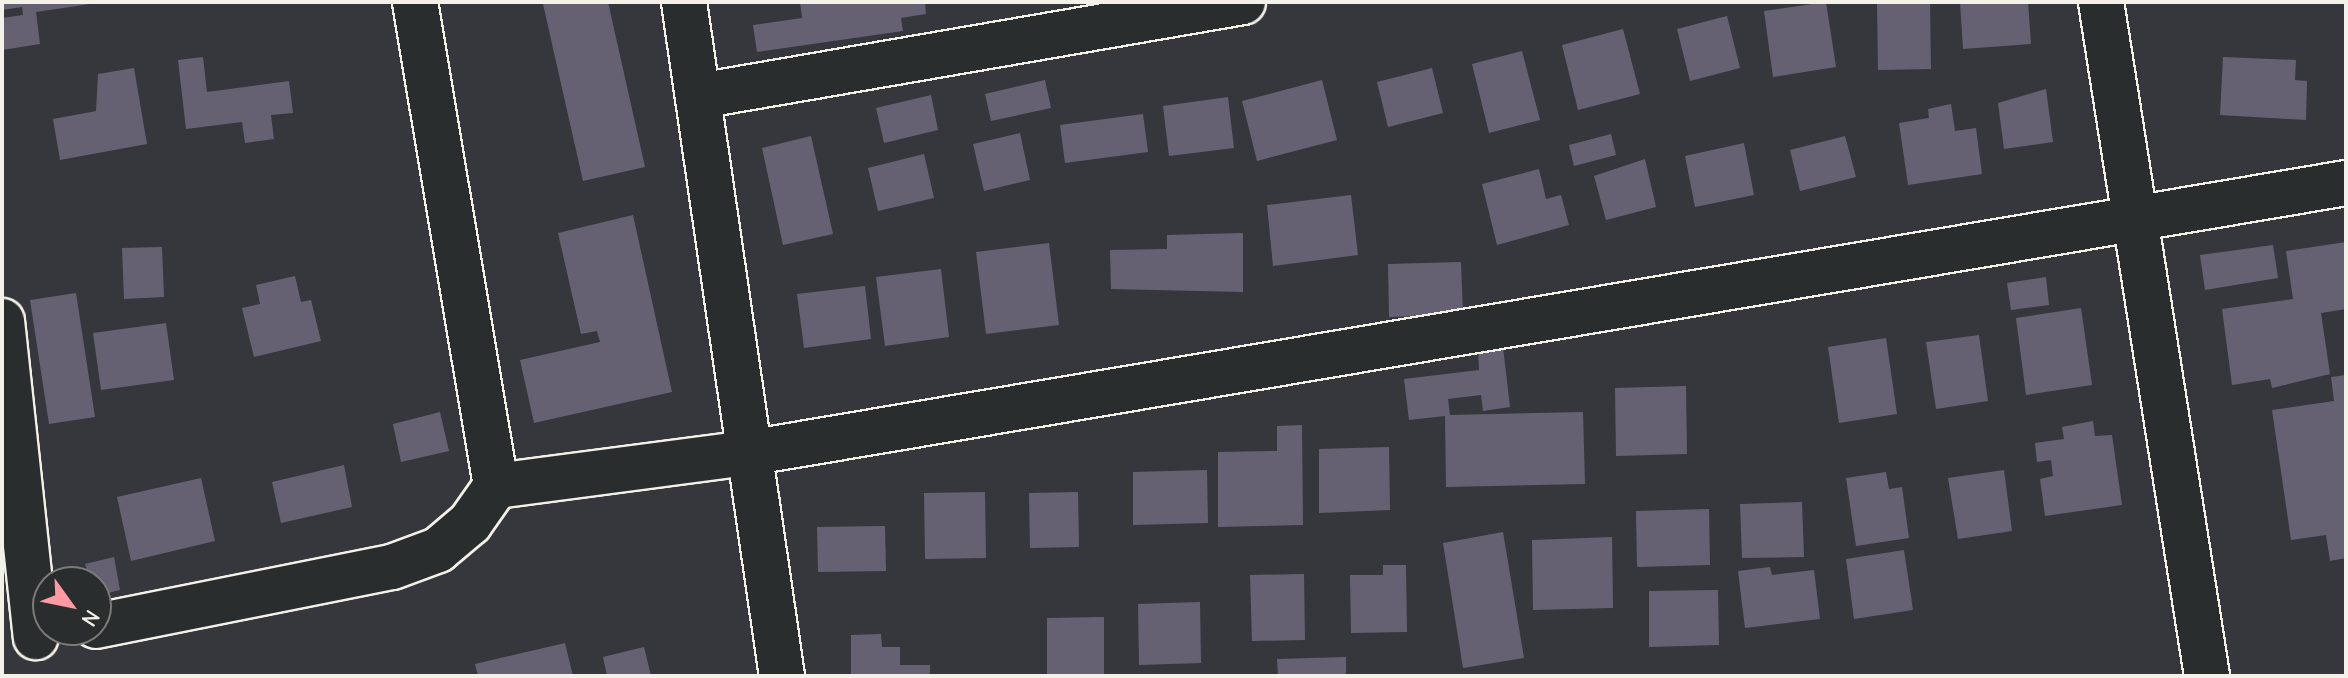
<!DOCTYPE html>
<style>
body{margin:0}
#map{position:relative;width:2348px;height:678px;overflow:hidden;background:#36373c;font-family:"Comic Neue",sans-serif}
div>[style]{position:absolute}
.building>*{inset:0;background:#656173}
.roads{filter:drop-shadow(2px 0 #f4f1e8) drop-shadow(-2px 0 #f4f1e8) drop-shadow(0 2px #f4f1e8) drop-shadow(0 -2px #f4f1e8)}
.minor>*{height:44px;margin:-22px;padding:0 22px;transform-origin:22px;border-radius:22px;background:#2a2d2e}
span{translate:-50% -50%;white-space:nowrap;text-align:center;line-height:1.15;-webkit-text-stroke:6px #2a2d2e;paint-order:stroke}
.frame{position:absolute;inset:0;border:4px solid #f4f1e8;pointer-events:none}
.north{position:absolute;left:32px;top:566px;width:80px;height:80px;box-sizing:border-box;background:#2a2d2e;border:2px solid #7b7b78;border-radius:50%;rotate:123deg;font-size:22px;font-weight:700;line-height:32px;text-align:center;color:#f4f1e8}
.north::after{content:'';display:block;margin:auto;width:28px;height:36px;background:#ff9aa2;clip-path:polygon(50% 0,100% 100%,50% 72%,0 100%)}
</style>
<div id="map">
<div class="building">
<div style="clip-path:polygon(2px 2px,90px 2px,90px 4px,36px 12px,40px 44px,2px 50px,2px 18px,23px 15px,22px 7px,2px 10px)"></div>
<div style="clip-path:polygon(553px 2px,608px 2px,645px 167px,583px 181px,543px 4px)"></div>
<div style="clip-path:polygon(800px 2px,925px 2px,926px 14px,901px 18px,903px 31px,757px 52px,753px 25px,802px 18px)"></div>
<div style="clip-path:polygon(1826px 2px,1836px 67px,1773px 77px,1764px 11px)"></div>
<div style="clip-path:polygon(1877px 2px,1930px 2px,1931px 69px,1878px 70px)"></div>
<div style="clip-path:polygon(1960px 2px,2028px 2px,2031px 44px,1963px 49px)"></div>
<div style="clip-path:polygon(1727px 16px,1740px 68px,1690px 81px,1677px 29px)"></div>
<div style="clip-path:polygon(1623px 29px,1640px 94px,1578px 110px,1562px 45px)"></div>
<div style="clip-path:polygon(1522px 51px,1540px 120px,1489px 133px,1472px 64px)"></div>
<div style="clip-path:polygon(203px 57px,207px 92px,289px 81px,293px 113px,271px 115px,274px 139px,245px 143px,242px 122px,186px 129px,178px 60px)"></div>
<div style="clip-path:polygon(2223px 57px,2296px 60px,2295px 80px,2307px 81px,2306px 120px,2220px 115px)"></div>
<div style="clip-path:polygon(134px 68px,147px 144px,60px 160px,53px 119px,96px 111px,98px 74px)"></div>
<div style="clip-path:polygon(1432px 68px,1443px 113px,1388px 127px,1377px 82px)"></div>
<div style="clip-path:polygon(1045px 80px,1051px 108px,991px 121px,985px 94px)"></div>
<div style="clip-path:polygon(1322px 80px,1337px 140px,1257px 161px,1242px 101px)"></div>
<div style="clip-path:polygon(2046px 89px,2053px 142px,2004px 149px,1998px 103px)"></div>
<div style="clip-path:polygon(931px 95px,938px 130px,884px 143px,876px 108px)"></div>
<div style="clip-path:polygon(1228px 97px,1234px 148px,1169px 156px,1163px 106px)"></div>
<div style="clip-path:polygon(1951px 104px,1955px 131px,1976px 128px,1982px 174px,1908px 185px,1899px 123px,1929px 118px,1928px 109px)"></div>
<div style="clip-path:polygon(1143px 114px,1148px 152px,1065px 163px,1060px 125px)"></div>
<div style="clip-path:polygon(1020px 133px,1030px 180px,984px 191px,973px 144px)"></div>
<div style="clip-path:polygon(1611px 134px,1616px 155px,1574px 166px,1569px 145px)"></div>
<div style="clip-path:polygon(811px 136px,833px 234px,783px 245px,762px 148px)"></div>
<div style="clip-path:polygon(1845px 136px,1856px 177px,1800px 191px,1790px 150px)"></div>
<div style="clip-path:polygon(1744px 143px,1754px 195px,1695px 207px,1685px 156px)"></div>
<div style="clip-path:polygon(924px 154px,934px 198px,878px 211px,868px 168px)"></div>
<div style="clip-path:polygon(1645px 159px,1656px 207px,1606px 220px,1594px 176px)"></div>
<div style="clip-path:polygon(1539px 169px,1546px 199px,1561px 195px,1569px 225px,1497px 245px,1482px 184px)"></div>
<div style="clip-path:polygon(1351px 195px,1358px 255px,1273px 266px,1267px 205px)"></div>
<div style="clip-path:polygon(633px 215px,672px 392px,534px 423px,520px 360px,600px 342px,597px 331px,581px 334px,558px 233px)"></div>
<div style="clip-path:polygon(1243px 233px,1243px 292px,1111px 289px,1110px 250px,1167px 249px,1167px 235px)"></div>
<div style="clip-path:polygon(2346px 242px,2346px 309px,2321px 313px,2330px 374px,2272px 388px,2270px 379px,2232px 385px,2222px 309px,2293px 299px,2286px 251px)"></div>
<div style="clip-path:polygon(1049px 243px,1059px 325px,986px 334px,976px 252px)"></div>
<div style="clip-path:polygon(2273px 245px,2278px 278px,2205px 290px,2200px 255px)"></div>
<div style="clip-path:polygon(162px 247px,164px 297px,124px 299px,122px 248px)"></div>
<div style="clip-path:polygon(1461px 262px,1463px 315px,1389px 317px,1388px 264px)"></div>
<div style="clip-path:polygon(941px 269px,949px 337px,885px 346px,876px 277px)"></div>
<div style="clip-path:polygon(295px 276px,301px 302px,311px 300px,321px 341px,254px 357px,242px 308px,260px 304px,256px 285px)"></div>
<div style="clip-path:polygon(2046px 277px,2049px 305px,2011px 310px,2007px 283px)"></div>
<div style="clip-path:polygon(865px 286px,871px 339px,804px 348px,797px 294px)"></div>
<div style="clip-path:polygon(76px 293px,95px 417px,49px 424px,30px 300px)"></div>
<div style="clip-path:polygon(2081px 308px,2092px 385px,2026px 395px,2016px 318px)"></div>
<div style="clip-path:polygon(166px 323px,174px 380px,101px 390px,93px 333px)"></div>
<div style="clip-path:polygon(1979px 335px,1988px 401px,1936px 409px,1926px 342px)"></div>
<div style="clip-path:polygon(1886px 338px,1897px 414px,1839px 423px,1828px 347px)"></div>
<div style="clip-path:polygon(1503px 347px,1510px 407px,1483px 411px,1481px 395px,1448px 399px,1450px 415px,1583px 412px,1585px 484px,1446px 487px,1445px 416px,1409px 420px,1404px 379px,1479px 370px,1478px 350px)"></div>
<div style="clip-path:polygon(2346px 375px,2346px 558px,2330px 561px,2326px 535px,2291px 540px,2272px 410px,2334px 401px,2331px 377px)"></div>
<div style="clip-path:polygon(1686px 386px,1687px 454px,1616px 456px,1615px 388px)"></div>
<div style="clip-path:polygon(440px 412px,449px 451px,401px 462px,393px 424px)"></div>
<div style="clip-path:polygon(2093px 421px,2095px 436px,2112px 435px,2122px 505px,2045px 516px,2040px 479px,2053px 476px,2051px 460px,2037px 462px,2035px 443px,2064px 439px,2062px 427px)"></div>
<div style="clip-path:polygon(1302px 425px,1303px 525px,1218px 527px,1218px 452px,1277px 451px,1277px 426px)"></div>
<div style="clip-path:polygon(1389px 447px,1390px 510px,1319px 513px,1319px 449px)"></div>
<div style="clip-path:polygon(344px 465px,352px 507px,281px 523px,272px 482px)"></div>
<div style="clip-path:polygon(1207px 470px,1208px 523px,1133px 525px,1133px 472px)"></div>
<div style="clip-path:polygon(2004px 470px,2012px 531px,1958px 539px,1948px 478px)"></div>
<div style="clip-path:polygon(1886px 472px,1889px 489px,1902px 487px,1909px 538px,1856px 546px,1846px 478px)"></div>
<div style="clip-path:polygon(201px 478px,215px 541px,131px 561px,117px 497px)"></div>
<div style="clip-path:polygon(985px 492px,986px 558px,925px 559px,924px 493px)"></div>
<div style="clip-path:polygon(1078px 492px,1079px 547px,1030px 548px,1029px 493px)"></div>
<div style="clip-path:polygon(1802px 502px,1804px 557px,1742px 558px,1740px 504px)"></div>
<div style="clip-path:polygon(1709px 509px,1710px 565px,1637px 567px,1636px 511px)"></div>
<div style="clip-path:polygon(885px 526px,886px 571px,818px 572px,817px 527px)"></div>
<div style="clip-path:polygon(1503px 532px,1524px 658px,1463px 668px,1443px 543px)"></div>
<div style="clip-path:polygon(1612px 537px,1613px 608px,1533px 610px,1532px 540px)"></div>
<div style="clip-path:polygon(1904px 550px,1913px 610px,1854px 619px,1846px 559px)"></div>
<div style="clip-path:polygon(114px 557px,120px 590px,96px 596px,85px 564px)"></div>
<div style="clip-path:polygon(1383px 565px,1406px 565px,1407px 632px,1351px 633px,1350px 575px,1383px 575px)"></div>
<div style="clip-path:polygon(1770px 567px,1772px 575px,1814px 570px,1820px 619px,1745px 628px,1738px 571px)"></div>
<div style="clip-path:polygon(1304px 574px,1305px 640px,1252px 641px,1250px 575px)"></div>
<div style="clip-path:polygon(1718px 590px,1719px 645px,1649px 647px,1649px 591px)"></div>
<div style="clip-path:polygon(1200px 602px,1201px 663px,1139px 665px,1138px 604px)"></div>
<div style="clip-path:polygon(1104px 617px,1104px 676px,1047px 676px,1047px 618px)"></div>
<div style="clip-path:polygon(881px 634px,882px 647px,900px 647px,900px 665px,930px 665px,930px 676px,851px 676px,851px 635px)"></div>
<div style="clip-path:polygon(565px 643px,573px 676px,478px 676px,475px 664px)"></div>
<div style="clip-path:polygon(644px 647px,651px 676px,607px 676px,603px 657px)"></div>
<div style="clip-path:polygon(1346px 657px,1346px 676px,1278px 676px,1277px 659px)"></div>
</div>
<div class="roads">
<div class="minor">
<div style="left:415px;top:2px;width:491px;rotate:80.5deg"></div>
<div style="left:496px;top:486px;width:260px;rotate:-7.5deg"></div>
<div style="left:754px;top:452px;width:1615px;rotate:-9.59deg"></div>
<div style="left:684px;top:2px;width:681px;rotate:81.73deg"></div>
<div style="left:2101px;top:2px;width:682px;rotate:81.06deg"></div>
<div style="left:699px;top:96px;width:552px;rotate:-9.8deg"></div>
<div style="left:2px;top:321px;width:318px;rotate:83.9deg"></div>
<div style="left:96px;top:626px;width:302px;rotate:-11.3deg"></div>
<div style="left:392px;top:567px;width:49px;rotate:-20.3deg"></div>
<div style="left:438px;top:550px;width:42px;rotate:-40.2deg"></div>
<div style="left:470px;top:523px;width:45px;rotate:-54.9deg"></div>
</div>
</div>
<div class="frame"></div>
<div class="north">N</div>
</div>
